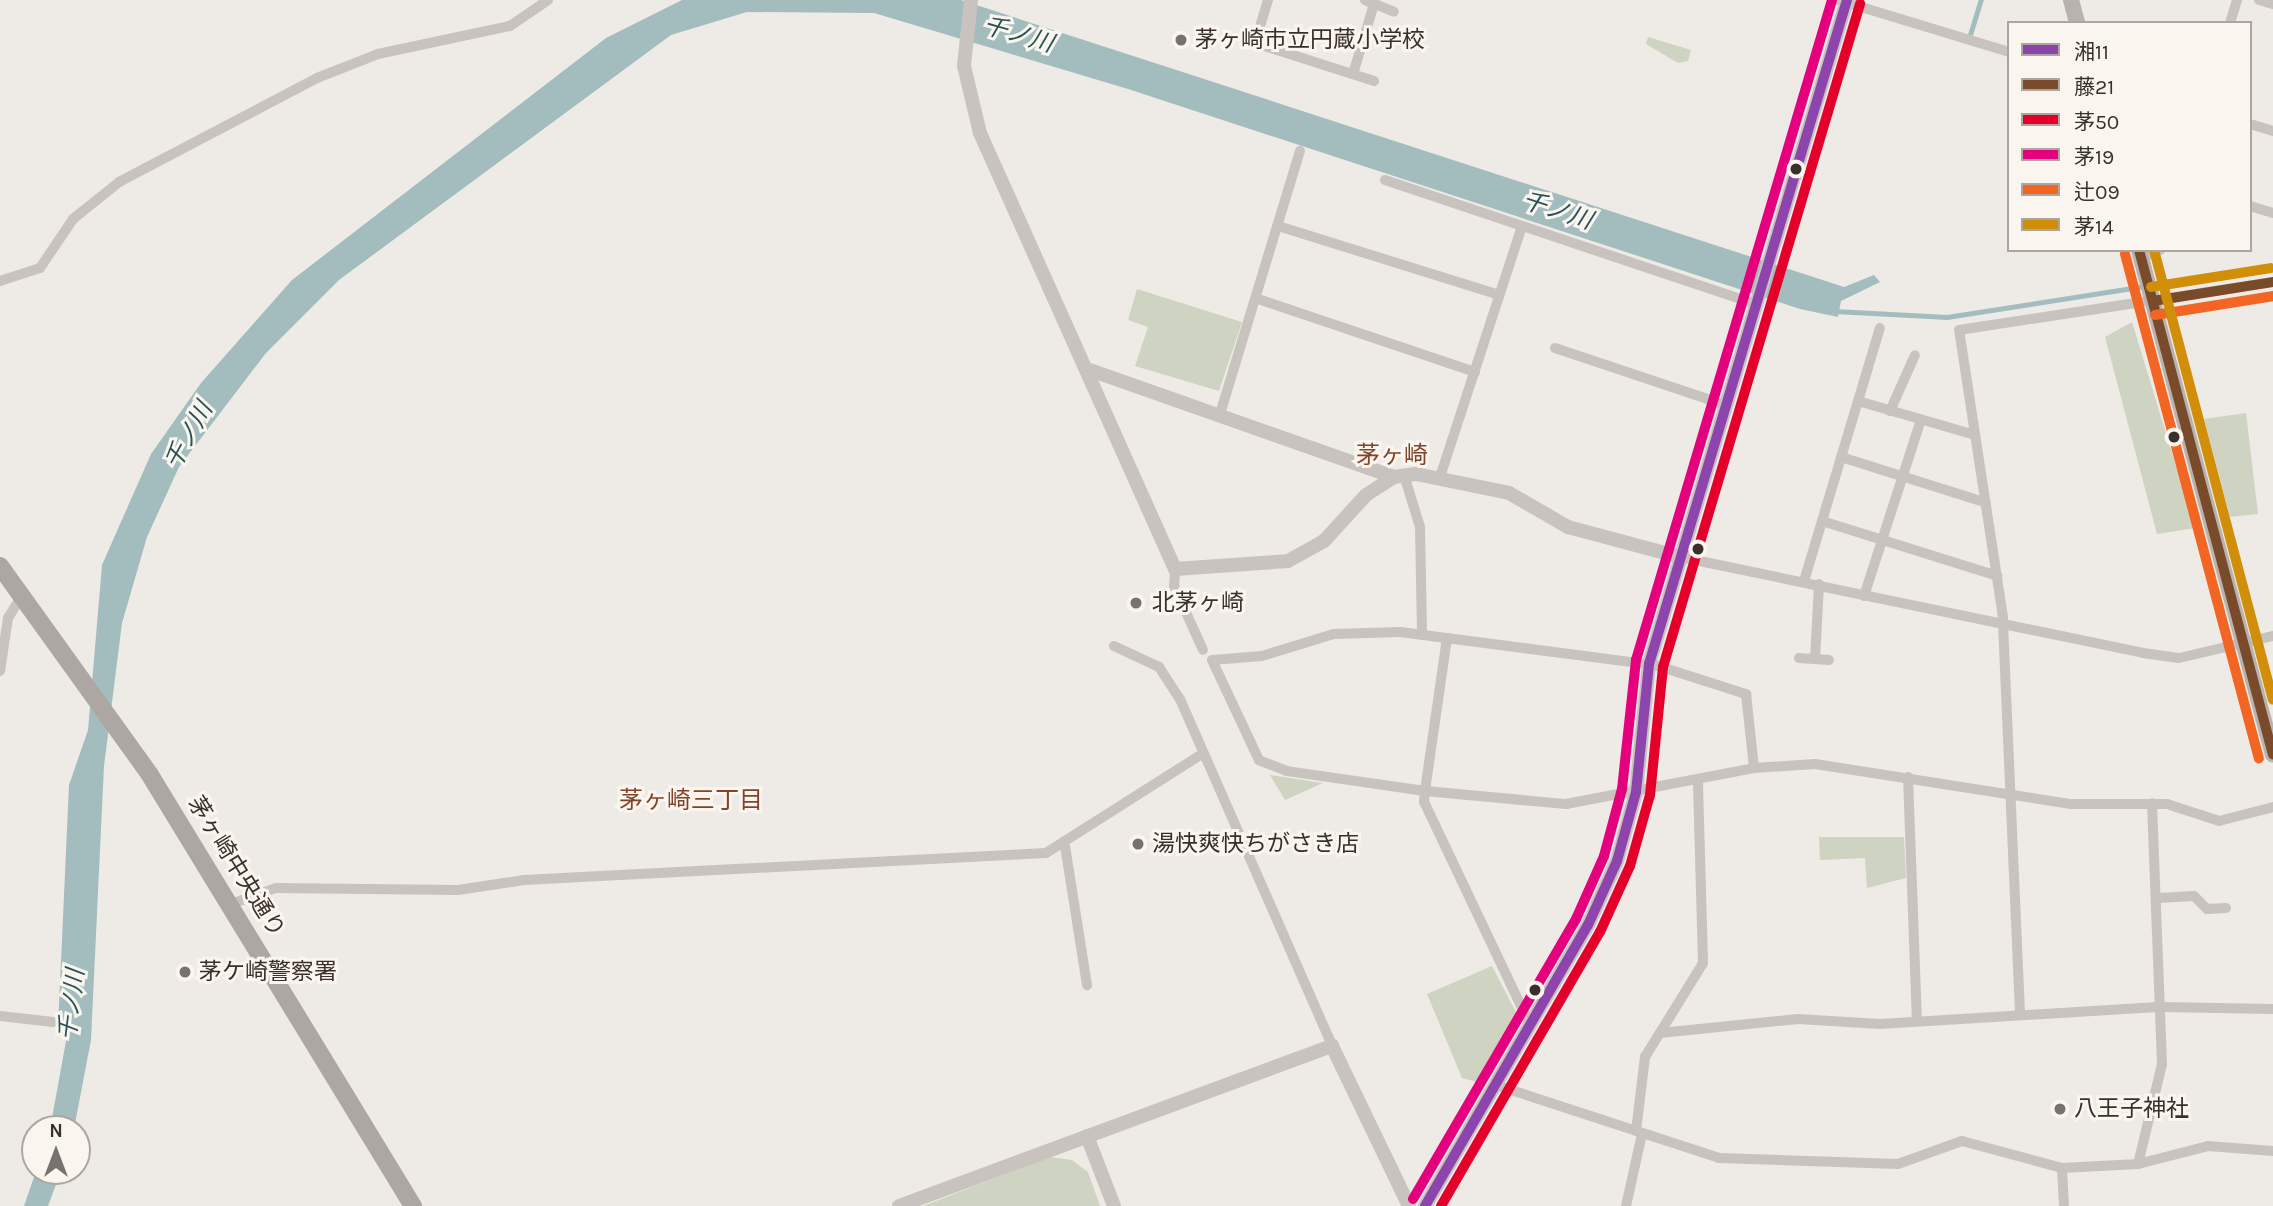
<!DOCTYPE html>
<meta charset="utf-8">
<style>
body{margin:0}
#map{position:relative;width:2273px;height:1206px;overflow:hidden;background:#eeeae6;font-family:Karla,"Noto Sans JP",sans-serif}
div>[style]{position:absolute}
.green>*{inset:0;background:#cfd3c1}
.water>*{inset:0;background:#a3bdbe}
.stream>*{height:4.5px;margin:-2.25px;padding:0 2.25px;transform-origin:2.25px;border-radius:2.25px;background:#a3bdbe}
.minor>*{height:10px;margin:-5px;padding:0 5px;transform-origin:5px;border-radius:5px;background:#c8c3be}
.tertiary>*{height:14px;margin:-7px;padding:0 7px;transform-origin:7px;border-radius:7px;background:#c8c3be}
.secondary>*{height:16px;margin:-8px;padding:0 8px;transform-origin:8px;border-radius:8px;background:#b8b3af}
.primary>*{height:18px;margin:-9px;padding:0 9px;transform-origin:9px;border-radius:9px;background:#ada7a3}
.bus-1>*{height:10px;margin:-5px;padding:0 5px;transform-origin:5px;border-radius:5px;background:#8e44ad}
.bus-2>*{height:10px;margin:-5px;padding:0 5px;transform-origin:5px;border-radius:5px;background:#7a4b2a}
.bus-3>*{height:10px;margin:-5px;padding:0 5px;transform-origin:5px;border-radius:5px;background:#e4002b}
.bus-4>*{height:10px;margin:-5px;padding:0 5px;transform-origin:5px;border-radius:5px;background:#e5007d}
.bus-5>*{height:10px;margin:-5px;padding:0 5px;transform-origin:5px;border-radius:5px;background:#f26522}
.bus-6>*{height:10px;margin:-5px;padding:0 5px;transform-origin:5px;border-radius:5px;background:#d18e09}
.dots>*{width:19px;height:19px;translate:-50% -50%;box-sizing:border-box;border:4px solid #faf5ee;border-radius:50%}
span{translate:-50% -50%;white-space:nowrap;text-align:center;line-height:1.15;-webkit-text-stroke:6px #faf5ee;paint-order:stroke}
.poi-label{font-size:23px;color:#39302c}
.left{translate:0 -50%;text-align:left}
.street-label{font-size:23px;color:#39302c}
.water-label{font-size:24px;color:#245257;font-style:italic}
.neighbourhood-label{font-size:24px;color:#82432b}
.legend{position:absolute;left:2007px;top:21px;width:245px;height:231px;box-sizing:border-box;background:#faf5ee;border:2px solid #ada6a0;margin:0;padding:9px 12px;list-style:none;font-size:21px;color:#39302c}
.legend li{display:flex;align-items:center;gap:14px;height:35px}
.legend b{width:35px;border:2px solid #ada6a0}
.north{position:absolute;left:21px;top:1115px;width:70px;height:70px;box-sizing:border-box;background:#faf5ee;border:2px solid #ada6a0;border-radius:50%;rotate:0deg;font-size:19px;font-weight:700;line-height:28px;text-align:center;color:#39302c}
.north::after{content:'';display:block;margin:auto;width:24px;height:32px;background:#78716d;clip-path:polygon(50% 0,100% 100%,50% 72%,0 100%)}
</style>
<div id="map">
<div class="green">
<div style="clip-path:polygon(1648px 37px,1691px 50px,1688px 61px,1678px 63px,1646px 44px)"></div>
<div style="clip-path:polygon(1137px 289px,1242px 322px,1219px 391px,1135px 366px,1148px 327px,1128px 320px)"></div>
<div style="clip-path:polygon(2132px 322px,2195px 528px,2157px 534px,2105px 337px)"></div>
<div style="clip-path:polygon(2246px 413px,2258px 514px,2230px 517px,2204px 419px)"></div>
<div style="clip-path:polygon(1270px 775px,1323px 783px,1285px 800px)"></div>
<div style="clip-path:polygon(1819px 837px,1904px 837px,1906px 878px,1867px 888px,1865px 858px,1820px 860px)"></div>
<div style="clip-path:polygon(1492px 966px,1518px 1016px,1481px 1083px,1462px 1078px,1427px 994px)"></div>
<div style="clip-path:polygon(1050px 1157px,1072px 1160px,1088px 1172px,1100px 1206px,923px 1206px)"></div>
</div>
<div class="water">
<div style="clip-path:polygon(682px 0,961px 0,1844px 287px,1874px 275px,1880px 282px,1841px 301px,1838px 317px,1800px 309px,1128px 89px,874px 13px,747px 12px,671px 35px,339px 280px,266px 353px,179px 467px,147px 537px,122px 623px,104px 766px,91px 1040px,74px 1129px,50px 1129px,68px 1030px,58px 1027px,69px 785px,88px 730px,102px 565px,151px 454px,201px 383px,292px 280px,606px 38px)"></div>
<div style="clip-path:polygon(36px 1171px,61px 1171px,48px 1206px,24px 1206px)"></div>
</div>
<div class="stream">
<div style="left:1970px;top:35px;width:37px;rotate:-73deg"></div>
<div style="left:2154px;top:285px;width:120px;rotate:-8.6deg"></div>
<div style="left:1835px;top:311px;width:112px;rotate:3.1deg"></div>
<div style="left:1947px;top:317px;width:200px;rotate:-8.9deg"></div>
</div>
<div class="minor">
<div style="left:1268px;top:0;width:45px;rotate:106.8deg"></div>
<div style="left:1255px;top:43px;width:125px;rotate:17.7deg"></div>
<div style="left:1365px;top:0;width:31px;rotate:22deg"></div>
<div style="left:1838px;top:0;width:179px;rotate:16.9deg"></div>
<div style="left:2259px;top:0;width:15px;rotate:16deg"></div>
<div style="left:2230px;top:23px;width:24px;rotate:-73deg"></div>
<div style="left:1353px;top:74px;width:73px;rotate:-73.3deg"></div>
<div style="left:2250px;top:124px;width:24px;rotate:17deg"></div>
<div style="left:1385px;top:180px;width:390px;rotate:18.5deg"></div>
<div style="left:2250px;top:206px;width:24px;rotate:17deg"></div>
<div style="left:1278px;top:226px;width:232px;rotate:17.3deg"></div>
<div style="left:2141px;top:258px;width:21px;rotate:-23deg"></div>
<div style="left:0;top:281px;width:42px;rotate:-18deg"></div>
<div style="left:40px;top:268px;width:59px;rotate:-56deg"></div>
<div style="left:73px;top:219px;width:59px;rotate:-38.8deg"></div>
<div style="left:119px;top:182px;width:224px;rotate:-27.7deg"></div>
<div style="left:317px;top:78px;width:66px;rotate:-21.5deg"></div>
<div style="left:378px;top:54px;width:135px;rotate:-12deg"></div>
<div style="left:510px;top:26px;width:46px;rotate:-34.4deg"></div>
<div style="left:1258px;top:299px;width:229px;rotate:18.6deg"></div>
<div style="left:1555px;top:348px;width:179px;rotate:18.5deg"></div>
<div style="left:1858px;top:401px;width:122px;rotate:16.2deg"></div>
<div style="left:1890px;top:411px;width:61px;rotate:-65.9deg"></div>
<div style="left:1220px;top:414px;width:275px;rotate:-73.1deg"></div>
<div style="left:1841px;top:457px;width:150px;rotate:17.5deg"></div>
<div style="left:1404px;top:475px;width:54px;rotate:72.9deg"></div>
<div style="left:1420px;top:527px;width:108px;rotate:88.9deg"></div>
<div style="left:1440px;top:477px;width:264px;rotate:-71.9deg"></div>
<div style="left:1822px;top:521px;width:184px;rotate:17.4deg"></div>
<div style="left:1680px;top:557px;width:473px;rotate:11.7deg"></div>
<div style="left:2143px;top:653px;width:36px;rotate:8deg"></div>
<div style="left:2179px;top:658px;width:97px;rotate:-13.2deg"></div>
<div style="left:1175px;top:569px;width:17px;rotate:93deg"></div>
<div style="left:1174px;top:586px;width:70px;rotate:65.6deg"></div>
<div style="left:1804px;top:581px;width:264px;rotate:-73.3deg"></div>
<div style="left:1864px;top:596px;width:185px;rotate:-72.1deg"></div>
<div style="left:1447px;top:638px;width:155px;rotate:98.2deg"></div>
<div style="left:1425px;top:791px;width:142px;rotate:5.3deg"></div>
<div style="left:1566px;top:804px;width:191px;rotate:-10.8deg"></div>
<div style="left:1754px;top:768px;width:61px;rotate:-3.8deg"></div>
<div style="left:1815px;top:764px;width:258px;rotate:8.9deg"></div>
<div style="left:2070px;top:804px;width:97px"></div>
<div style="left:2167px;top:804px;width:55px;rotate:18.1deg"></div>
<div style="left:2219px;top:821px;width:56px;rotate:-14.5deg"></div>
<div style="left:1114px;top:646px;width:50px;rotate:25deg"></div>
<div style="left:1159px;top:667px;width:38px;rotate:57deg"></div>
<div style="left:1180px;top:699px;width:379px;rotate:66.3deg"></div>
<div style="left:1799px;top:658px;width:30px;rotate:4deg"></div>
<div style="left:1815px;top:659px;width:75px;rotate:-86.9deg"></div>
<div style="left:0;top:671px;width:54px;rotate:-81.4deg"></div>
<div style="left:8px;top:618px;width:26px;rotate:-58deg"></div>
<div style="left:1908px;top:777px;width:242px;rotate:87.9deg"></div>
<div style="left:1065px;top:846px;width:141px;rotate:81deg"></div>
<div style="left:2158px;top:898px;width:36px;rotate:-3deg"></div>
<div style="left:2194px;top:896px;width:18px;rotate:45deg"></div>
<div style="left:2207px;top:909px;width:19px;rotate:-3deg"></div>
<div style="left:231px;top:904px;width:48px;rotate:-19.6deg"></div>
<div style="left:276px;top:888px;width:182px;rotate:0.6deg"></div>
<div style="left:458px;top:890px;width:67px;rotate:-8.6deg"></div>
<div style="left:524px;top:880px;width:523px;rotate:-2.96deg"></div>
<div style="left:1046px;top:853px;width:185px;rotate:-32.4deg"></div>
<div style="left:2020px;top:1013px;width:396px;rotate:-92.5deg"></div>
<div style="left:2003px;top:617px;width:290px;rotate:-98.7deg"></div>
<div style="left:1959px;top:330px;width:318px;rotate:-8.7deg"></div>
<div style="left:0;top:1016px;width:53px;rotate:6.5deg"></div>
<div style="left:1531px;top:1027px;width:249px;rotate:-115.4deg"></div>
<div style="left:1424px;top:802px;width:11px;rotate:-85deg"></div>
<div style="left:1425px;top:791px;width:139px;rotate:-171.8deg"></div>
<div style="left:1287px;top:771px;width:30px;rotate:-159deg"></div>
<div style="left:1259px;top:760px;width:110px;rotate:-115.2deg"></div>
<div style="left:1212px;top:660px;width:50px;rotate:-4.6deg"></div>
<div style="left:1262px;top:656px;width:75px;rotate:-17deg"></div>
<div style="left:1334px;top:634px;width:66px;rotate:-1.7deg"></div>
<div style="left:1400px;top:632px;width:257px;rotate:7.4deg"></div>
<div style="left:1655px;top:665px;width:96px;rotate:17.7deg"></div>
<div style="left:1746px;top:694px;width:74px;rotate:83.8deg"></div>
<div style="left:1660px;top:1033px;width:139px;rotate:-5.8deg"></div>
<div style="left:1798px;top:1019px;width:82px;rotate:3.5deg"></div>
<div style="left:1880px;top:1024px;width:282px;rotate:-3.5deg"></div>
<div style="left:2161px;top:1007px;width:112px;rotate:1deg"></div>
<div style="left:1496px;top:1085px;width:235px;rotate:18.1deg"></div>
<div style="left:1719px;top:1158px;width:179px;rotate:1.9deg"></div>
<div style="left:1898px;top:1164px;width:68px;rotate:-19.8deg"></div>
<div style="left:1962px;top:1141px;width:104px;rotate:15.1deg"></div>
<div style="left:2062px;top:1168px;width:76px;rotate:-3deg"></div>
<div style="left:2138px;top:1164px;width:72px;rotate:-14.4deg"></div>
<div style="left:2208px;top:1146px;width:65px;rotate:4.4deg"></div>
<div style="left:1636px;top:1131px;width:75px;rotate:-83.1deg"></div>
<div style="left:1645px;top:1057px;width:110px;rotate:-58.3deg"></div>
<div style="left:1703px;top:963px;width:183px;rotate:-91.6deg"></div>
<div style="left:2138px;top:1164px;width:103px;rotate:-76.5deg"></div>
<div style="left:2162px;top:1064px;width:261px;rotate:-92.2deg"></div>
<div style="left:2062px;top:1168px;width:38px;rotate:87deg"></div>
<div style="left:1626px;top:1206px;width:74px;rotate:-77.5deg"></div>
</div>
<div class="tertiary">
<div style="left:971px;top:0;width:66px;rotate:96.1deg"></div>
<div style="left:964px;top:66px;width:69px;rotate:76.6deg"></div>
<div style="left:980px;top:133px;width:478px;rotate:65.9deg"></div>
<div style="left:1175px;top:569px;width:113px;rotate:-4deg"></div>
<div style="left:1288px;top:561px;width:41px;rotate:-29.1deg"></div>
<div style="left:1324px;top:541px;width:62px;rotate:-47.6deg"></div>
<div style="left:1366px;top:495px;width:33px;rotate:-33deg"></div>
<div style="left:1394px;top:477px;width:22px;rotate:-8deg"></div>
<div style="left:1416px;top:474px;width:95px;rotate:11.5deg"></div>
<div style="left:1509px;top:493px;width:68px;rotate:30deg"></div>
<div style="left:1568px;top:527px;width:116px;rotate:15deg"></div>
<div style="left:1090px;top:370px;width:322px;rotate:19.4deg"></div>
<div style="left:1087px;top:1136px;width:75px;rotate:68.9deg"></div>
<div style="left:899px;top:1206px;width:462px;rotate:-20.3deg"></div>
<div style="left:1332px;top:1046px;width:178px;rotate:64.3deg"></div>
<div style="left:1425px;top:1206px;width:325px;rotate:-59.9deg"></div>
<div style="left:1588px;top:925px;width:70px;rotate:-65.6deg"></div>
<div style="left:1617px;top:861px;width:72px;rotate:-74.6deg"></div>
<div style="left:1636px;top:792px;width:129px;rotate:-84.2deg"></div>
<div style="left:1649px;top:664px;width:693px;rotate:-73.4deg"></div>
</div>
<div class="secondary">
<div style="left:2071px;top:0;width:24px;rotate:75deg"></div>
<div style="left:2139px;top:250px;width:522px;rotate:75.14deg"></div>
</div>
<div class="primary">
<div style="left:0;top:566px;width:257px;rotate:54.3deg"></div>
<div style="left:150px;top:775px;width:505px;rotate:58.61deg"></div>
</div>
<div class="bus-1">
<div style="left:1425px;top:1206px;width:325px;rotate:-59.9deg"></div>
<div style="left:1588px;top:925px;width:70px;rotate:-65.6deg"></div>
<div style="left:1617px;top:861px;width:72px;rotate:-74.6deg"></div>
<div style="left:1636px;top:792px;width:129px;rotate:-84.2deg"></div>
<div style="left:1649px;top:664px;width:693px;rotate:-73.4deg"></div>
</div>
<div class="bus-2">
<div style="left:2139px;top:250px;width:522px;rotate:75.14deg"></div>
<div style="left:2153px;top:301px;width:121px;rotate:-9deg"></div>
</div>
<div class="bus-3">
<div style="left:1441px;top:1206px;width:317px;rotate:-59.9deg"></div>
<div style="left:1600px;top:932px;width:72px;rotate:-65.6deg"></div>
<div style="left:1630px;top:866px;width:74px;rotate:-74.3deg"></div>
<div style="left:1650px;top:795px;width:129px;rotate:-84.2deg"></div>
<div style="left:1663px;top:667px;width:692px;rotate:-73.45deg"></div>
</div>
<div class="bus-4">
<div style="left:1413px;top:1199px;width:324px;rotate:-59.8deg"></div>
<div style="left:1576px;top:919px;width:69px;rotate:-66deg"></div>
<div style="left:1604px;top:856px;width:69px;rotate:-75deg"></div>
<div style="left:1622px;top:789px;width:130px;rotate:-83.8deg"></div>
<div style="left:1636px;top:660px;width:688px;rotate:-73.46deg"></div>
</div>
<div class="bus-5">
<div style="left:2125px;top:254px;width:522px;rotate:75.14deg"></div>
<div style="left:2155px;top:315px;width:120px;rotate:-9.1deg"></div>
</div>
<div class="bus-6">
<div style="left:2154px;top:250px;width:465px;rotate:75.2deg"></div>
<div style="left:2151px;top:287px;width:121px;rotate:-9deg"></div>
</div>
<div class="dots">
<div style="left:1181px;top:40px;background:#78716d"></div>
<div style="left:1796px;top:169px;background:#39302c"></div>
<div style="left:2174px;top:437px;background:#39302c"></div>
<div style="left:1698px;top:549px;background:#39302c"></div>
<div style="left:1136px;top:603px;background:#78716d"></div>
<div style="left:1138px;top:844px;background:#78716d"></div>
<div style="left:185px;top:972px;background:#78716d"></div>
<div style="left:1535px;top:990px;background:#39302c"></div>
<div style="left:2060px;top:1109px;background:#78716d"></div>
</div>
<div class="poi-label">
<span class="left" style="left:1195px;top:40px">茅ヶ崎市立円蔵小学校</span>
<span class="left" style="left:1152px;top:603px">北茅ヶ崎</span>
<span class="left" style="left:1152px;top:844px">湯快爽快ちがさき店</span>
<span class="left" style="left:199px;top:972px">茅ケ崎警察署</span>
<span class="left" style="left:2074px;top:1109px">八王子神社</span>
</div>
<div class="street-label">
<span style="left:236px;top:867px;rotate:58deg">茅ヶ崎中央通り</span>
</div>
<div class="water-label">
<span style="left:1018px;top:35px;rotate:16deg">千ノ川</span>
<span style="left:1557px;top:211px;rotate:18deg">千ノ川</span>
<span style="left:189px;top:436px;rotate:-61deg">千ノ川</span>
<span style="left:72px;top:1005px;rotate:-83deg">千ノ川</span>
</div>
<div class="neighbourhood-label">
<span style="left:1392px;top:456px">茅ヶ崎</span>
<span style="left:691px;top:801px">茅ヶ崎三丁目</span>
</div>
<ul class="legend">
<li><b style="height:9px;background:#8e44ad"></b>湘11</li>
<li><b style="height:9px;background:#7a4b2a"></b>藤21</li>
<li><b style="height:9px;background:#e4002b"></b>茅50</li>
<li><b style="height:9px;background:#e5007d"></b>茅19</li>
<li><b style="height:9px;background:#f26522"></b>辻09</li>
<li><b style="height:9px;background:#d18e09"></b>茅14</li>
</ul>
<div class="north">N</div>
</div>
